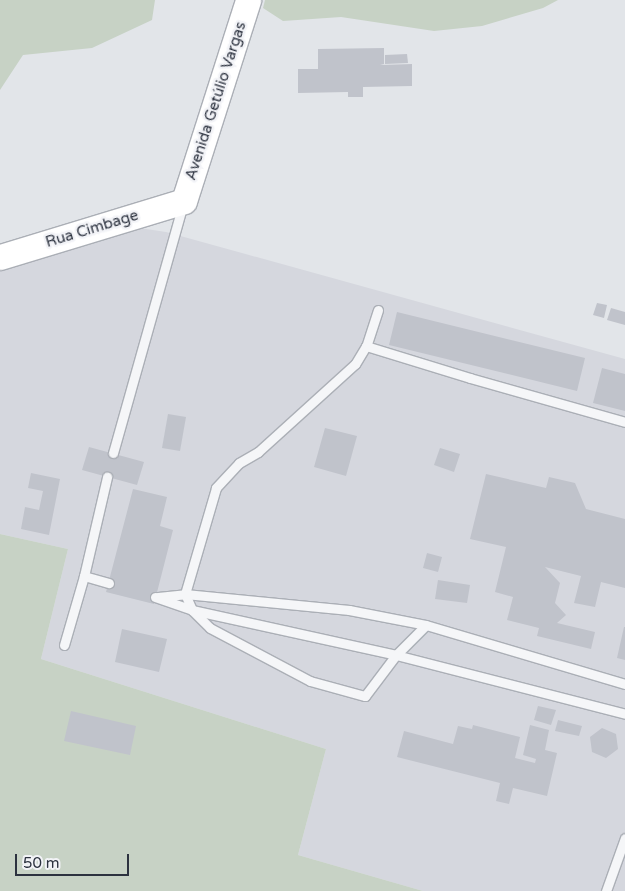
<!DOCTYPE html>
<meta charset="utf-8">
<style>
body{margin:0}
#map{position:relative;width:625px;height:891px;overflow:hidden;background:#e2e5e9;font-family:"Varela Round",sans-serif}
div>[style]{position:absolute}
.built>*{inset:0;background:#d5d7de}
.green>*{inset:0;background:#c7d2c5}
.building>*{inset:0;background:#c0c3cb}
.roads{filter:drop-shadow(1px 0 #abafb6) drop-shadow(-1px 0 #abafb6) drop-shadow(0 1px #abafb6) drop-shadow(0 -1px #abafb6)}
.lane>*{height:9px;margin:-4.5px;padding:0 4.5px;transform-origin:4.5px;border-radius:4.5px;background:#f5f6f8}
.secondary>*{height:25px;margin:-12.5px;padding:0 12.5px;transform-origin:12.5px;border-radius:12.5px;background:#fff}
span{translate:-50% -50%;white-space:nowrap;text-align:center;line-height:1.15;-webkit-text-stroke:5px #f2f3f7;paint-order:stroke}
.street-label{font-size:15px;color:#2c323f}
.scale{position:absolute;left:15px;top:854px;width:114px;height:22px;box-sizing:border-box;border:2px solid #2c323f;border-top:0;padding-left:6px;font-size:15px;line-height:18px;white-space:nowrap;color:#2c323f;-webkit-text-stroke:4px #f2f3f7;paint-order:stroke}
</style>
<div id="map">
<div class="built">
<div style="clip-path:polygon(133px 227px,166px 232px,625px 359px,625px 891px,423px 891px,298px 855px,326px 749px,41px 659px,68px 549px,0 534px,0 269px)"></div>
</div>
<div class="green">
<div style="clip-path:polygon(0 0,155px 0,152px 20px,92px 48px,23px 55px,0 90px)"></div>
<div style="clip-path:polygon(265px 0,558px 0,543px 8px,482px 26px,434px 31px,341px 17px,283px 21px,263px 8px)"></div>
<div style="clip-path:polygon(0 534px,68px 549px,41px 659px,326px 749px,298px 855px,423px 891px,0 891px)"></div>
</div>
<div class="building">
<div style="clip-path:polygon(384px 48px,384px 64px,380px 65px,412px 64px,412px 86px,363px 87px,363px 97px,348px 97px,348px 92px,298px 93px,298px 69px,318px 69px,318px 49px)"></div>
<div style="clip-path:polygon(407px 54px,408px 63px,385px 64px,385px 55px)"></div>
<div style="clip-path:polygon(597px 303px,607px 305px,604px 318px,593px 315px)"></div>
<div style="clip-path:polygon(611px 308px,625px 312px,625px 325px,607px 320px)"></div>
<div style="clip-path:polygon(397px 312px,585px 358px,577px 391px,389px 345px)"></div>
<div style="clip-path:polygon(602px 368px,625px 374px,625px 411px,593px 403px)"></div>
<div style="clip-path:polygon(168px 414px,186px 417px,180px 451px,162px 448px)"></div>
<div style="clip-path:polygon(325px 428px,357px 436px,346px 476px,314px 467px)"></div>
<div style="clip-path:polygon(89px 447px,144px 462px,137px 485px,82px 470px)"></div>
<div style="clip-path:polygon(440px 448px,460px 454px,454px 472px,434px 465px)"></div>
<div style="clip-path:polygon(31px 473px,60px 479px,49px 535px,21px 529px,25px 507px,39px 510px,43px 491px,28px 488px)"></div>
<div style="clip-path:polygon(486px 474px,546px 488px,549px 477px,575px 483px,586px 509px,625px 519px,625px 588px,601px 582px,595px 607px,574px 603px,581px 576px,545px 567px,560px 583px,555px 603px,566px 615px,557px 623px,595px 632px,591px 649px,537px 636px,539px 628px,507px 620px,513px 597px,495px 592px,506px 547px,470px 539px)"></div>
<div style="clip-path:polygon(133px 489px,167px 497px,160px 526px,173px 530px,154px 604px,106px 592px)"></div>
<div style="clip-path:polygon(427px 553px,442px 557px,438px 572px,423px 568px)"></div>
<div style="clip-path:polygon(438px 580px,470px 585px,467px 603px,435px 599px)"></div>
<div style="clip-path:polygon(624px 627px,625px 627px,625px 660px,617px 658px)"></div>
<div style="clip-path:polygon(122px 629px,167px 639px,159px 672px,115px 662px)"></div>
<div style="clip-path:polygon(538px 706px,556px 710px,551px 725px,534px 720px)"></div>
<div style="clip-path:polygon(71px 711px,136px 726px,130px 755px,64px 741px)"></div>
<div style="clip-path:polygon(558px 720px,582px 726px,579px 736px,555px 731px)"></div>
<div style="clip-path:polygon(473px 725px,520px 737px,515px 758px,535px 763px,536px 759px,523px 755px,530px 725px,549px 730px,545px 750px,557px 753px,547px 796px,513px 788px,509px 804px,496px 801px,500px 783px,397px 757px,404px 731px,453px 744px,458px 726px,472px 729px)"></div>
<div style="clip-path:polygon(602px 728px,616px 734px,618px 749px,606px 758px,592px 752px,590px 737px)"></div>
</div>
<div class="roads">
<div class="lane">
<div style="left:378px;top:310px;width:38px;rotate:108deg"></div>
<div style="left:366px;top:346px;width:21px;rotate:121deg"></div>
<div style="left:355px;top:364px;width:131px;rotate:137.8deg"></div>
<div style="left:258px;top:452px;width:22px;rotate:150deg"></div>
<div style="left:239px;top:463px;width:34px;rotate:133deg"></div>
<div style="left:216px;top:488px;width:110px;rotate:106.3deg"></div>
<div style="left:185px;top:594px;width:17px;rotate:66deg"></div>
<div style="left:192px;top:610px;width:25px;rotate:45deg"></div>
<div style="left:210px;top:628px;width:113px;rotate:27.9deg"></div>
<div style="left:310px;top:681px;width:57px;rotate:15.3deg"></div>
<div style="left:365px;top:696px;width:51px;rotate:-52.9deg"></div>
<div style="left:396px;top:655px;width:42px;rotate:-45deg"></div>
<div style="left:366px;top:346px;width:109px;rotate:17.1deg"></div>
<div style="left:470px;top:378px;width:161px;rotate:15.8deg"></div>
<div style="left:113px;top:453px;width:259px;rotate:-74.3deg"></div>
<div style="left:84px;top:576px;width:26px;rotate:16deg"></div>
<div style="left:155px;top:597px;width:39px;rotate:19deg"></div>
<div style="left:192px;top:610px;width:209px;rotate:12.4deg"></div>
<div style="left:396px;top:655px;width:236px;rotate:14.4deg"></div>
<div style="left:158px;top:597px;width:27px;rotate:-6deg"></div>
<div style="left:185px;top:594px;width:165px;rotate:5.6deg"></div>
<div style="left:349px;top:610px;width:78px;rotate:11deg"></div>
<div style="left:426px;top:625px;width:208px;rotate:16.5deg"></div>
<div style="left:64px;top:645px;width:72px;rotate:-73.8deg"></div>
<div style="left:84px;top:576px;width:102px;rotate:-76.9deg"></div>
<div style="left:606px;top:891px;width:56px;rotate:-70.3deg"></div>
</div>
<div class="secondary">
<div style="left:0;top:257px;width:192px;rotate:-16.9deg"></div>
<div style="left:184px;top:201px;width:211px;rotate:-72.3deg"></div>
</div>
</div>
<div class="street-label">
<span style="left:216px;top:101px;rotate:-72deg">Avenida Getúlio Vargas</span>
<span style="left:92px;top:229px;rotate:-17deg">Rua Cimbage</span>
</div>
<div class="scale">50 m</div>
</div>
